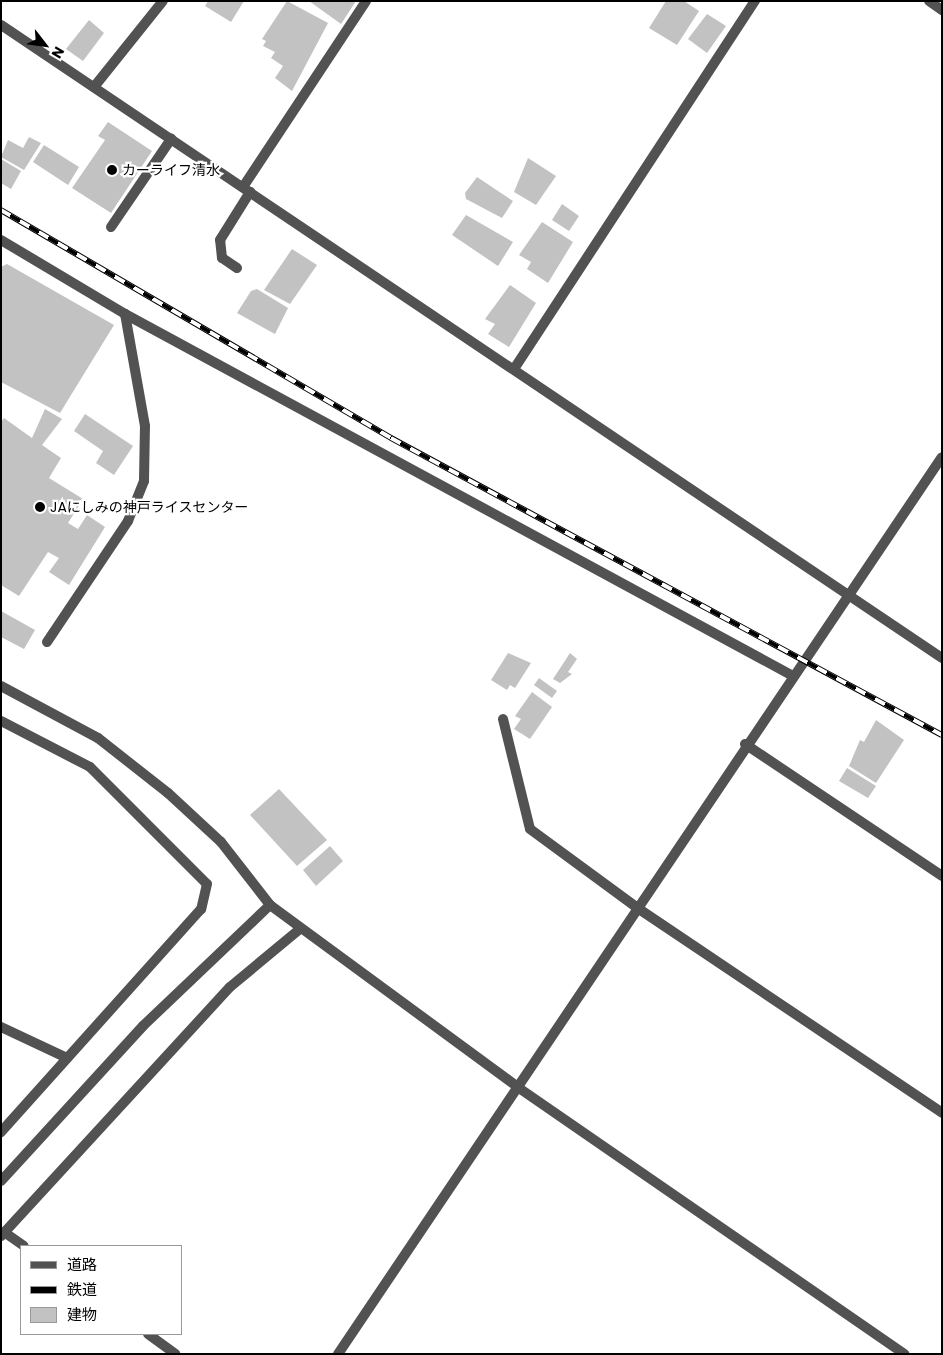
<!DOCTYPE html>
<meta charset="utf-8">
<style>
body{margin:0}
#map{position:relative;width:943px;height:1355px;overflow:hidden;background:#fff;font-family:Poppins,"Noto Sans JP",sans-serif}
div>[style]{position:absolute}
.building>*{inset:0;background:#c2c2c2}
.minor>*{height:10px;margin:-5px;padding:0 5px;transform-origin:5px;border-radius:5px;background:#525252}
.rail>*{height:5.5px;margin-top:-2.75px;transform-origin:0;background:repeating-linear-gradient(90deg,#fff 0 11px,#000 0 22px);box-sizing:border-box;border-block:1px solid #000}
.dots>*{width:14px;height:14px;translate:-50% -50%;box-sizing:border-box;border:2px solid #fff;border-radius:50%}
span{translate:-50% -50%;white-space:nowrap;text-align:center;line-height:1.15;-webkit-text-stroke:4.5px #fff;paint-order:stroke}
.poi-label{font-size:14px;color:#000}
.left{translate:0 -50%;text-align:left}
.frame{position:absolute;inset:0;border:2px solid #000;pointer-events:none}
.legend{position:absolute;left:20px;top:1245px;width:162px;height:90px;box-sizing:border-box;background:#fff;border:1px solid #999;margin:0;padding:6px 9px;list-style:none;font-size:15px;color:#000}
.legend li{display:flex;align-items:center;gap:10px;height:25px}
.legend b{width:25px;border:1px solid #999}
.north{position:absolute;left:20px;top:20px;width:50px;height:50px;-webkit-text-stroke:4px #fff;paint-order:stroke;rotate:120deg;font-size:14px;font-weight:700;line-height:20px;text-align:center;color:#000}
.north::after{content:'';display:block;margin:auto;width:18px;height:22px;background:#000;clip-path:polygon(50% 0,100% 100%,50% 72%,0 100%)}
</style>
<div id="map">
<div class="building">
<div style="clip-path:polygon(208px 1px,244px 1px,231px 22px,205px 6px)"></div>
<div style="clip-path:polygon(287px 1px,328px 23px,292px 91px,275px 78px,283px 66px,271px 58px,275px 52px,263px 46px,266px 41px,262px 39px)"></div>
<div style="clip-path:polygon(309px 1px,356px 1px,341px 24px)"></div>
<div style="clip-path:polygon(666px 1px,684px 1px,699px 11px,677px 45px,649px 28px)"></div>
<div style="clip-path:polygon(707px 14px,726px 26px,707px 53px,688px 39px)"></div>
<div style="clip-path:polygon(89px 20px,104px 33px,83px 61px,66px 49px)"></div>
<div style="clip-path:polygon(108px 122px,152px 151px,111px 213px,72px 188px,105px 140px,98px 136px)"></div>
<div style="clip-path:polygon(29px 137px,41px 143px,24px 170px,1px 157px,8px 140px,23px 148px)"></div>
<div style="clip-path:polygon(44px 145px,79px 167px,68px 185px,33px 162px)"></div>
<div style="clip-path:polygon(528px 158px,556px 176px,536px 205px,514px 192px)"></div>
<div style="clip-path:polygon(1px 159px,21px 171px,11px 189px,1px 183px)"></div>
<div style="clip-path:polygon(477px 177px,513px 201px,502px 218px,466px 199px,465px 193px)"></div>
<div style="clip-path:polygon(562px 204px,579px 216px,569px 231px,552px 220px)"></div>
<div style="clip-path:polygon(466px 215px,513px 242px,498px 266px,452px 235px)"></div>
<div style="clip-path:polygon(542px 222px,573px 242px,548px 283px,527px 269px,531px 262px,519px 255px)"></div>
<div style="clip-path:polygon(292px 249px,317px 265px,290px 304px,264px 290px)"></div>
<div style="clip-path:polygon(7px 264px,114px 325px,60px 413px,1px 382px,1px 267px)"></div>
<div style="clip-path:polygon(510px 285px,536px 303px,509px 347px,488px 334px,495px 324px,485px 319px)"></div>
<div style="clip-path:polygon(257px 289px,288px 308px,275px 334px,237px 313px,251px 291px)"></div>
<div style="clip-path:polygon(45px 409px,62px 419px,42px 445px,61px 458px,49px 478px,83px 499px,68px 523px,78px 529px,87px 515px,105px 527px,69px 585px,49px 572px,59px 558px,48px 552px,19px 596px,1px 585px,1px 422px,4px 418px,32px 438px)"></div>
<div style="clip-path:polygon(85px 414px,133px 446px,114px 475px,96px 463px,103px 451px,74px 431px)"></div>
<div style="clip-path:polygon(1px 611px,35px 630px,24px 649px,1px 637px)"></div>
<div style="clip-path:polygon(508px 653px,531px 663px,515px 688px,510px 685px,507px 690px,491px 680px)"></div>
<div style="clip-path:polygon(570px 653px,577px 659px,568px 672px,572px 674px,560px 683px,553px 679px)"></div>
<div style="clip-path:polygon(539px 678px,557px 691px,552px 698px,534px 685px)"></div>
<div style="clip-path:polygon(532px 692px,552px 707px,530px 739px,514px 729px,521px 719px,515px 716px)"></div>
<div style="clip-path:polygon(876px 720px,904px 740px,876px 783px,849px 766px,860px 740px,864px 742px)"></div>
<div style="clip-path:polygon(847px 768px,876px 786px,868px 798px,839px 781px)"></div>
<div style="clip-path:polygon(279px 789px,327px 840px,297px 866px,250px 815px)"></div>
<div style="clip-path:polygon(330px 846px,343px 861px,316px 886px,303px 870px)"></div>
</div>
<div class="minor">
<div style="left:929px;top:1px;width:16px;rotate:35deg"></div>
<div style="left:1px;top:25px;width:1134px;rotate:33.93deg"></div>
<div style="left:94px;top:87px;width:110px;rotate:-51.3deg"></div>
<div style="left:243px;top:187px;width:223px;rotate:-56.5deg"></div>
<div style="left:111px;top:227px;width:107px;rotate:-55.7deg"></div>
<div style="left:1px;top:240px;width:144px;rotate:30.8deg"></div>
<div style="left:237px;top:268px;width:18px;rotate:-146deg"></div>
<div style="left:222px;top:258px;width:18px;rotate:-96deg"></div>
<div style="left:220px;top:240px;width:57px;rotate:-58deg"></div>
<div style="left:514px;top:369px;width:440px;rotate:-56.8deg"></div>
<div style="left:47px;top:642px;width:146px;rotate:-56.2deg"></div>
<div style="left:128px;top:521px;width:43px;rotate:-68.2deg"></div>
<div style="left:144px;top:481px;width:55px;rotate:-89deg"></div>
<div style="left:145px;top:426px;width:114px;rotate:-100.1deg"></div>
<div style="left:125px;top:314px;width:760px;rotate:28.45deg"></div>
<div style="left:1px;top:686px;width:110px;rotate:28.2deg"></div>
<div style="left:98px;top:738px;width:89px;rotate:38.2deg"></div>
<div style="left:168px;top:793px;width:72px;rotate:42.8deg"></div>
<div style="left:221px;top:842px;width:80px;rotate:52.1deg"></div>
<div style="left:270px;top:905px;width:175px;rotate:136.4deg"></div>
<div style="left:143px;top:1026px;width:210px;rotate:132.5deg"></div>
<div style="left:503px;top:719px;width:113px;rotate:76.2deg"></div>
<div style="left:530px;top:829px;width:132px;rotate:36.3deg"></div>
<div style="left:636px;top:907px;width:369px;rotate:33.9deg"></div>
<div style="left:1px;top:721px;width:100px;rotate:27.3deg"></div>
<div style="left:90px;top:767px;width:165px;rotate:45deg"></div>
<div style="left:207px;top:884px;width:26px;rotate:103deg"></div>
<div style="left:201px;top:909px;width:300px;rotate:131.9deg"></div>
<div style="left:745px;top:744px;width:237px;rotate:33.8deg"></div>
<div style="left:270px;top:905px;width:305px;rotate:36.3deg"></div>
<div style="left:516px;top:1086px;width:472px;rotate:34.6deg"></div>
<div style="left:1px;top:1027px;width:73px;rotate:25.2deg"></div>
<div style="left:4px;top:1232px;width:24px;rotate:35deg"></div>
<div style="left:1px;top:1236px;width:338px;rotate:-47.4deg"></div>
<div style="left:230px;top:987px;width:92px;rotate:-39.7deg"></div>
<div style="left:148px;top:1334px;width:34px;rotate:36deg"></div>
<div style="left:338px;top:1354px;width:1081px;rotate:-56.05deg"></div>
</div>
<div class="rail">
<div style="left:1px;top:210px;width:452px;rotate:30.3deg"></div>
<div style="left:391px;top:438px;width:626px;rotate:28.33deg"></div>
</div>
<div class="dots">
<div style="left:112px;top:170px;background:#000"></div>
<div style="left:40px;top:507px;background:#000"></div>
</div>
<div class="poi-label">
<span class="left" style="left:122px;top:170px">カーライフ清水</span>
<span class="left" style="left:50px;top:507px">JAにしみの神戸ライスセンター</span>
</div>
<div class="frame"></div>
<ul class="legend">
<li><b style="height:6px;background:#525252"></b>道路</li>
<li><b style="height:6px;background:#000"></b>鉄道</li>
<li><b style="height:14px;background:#c2c2c2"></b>建物</li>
</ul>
<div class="north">N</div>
</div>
